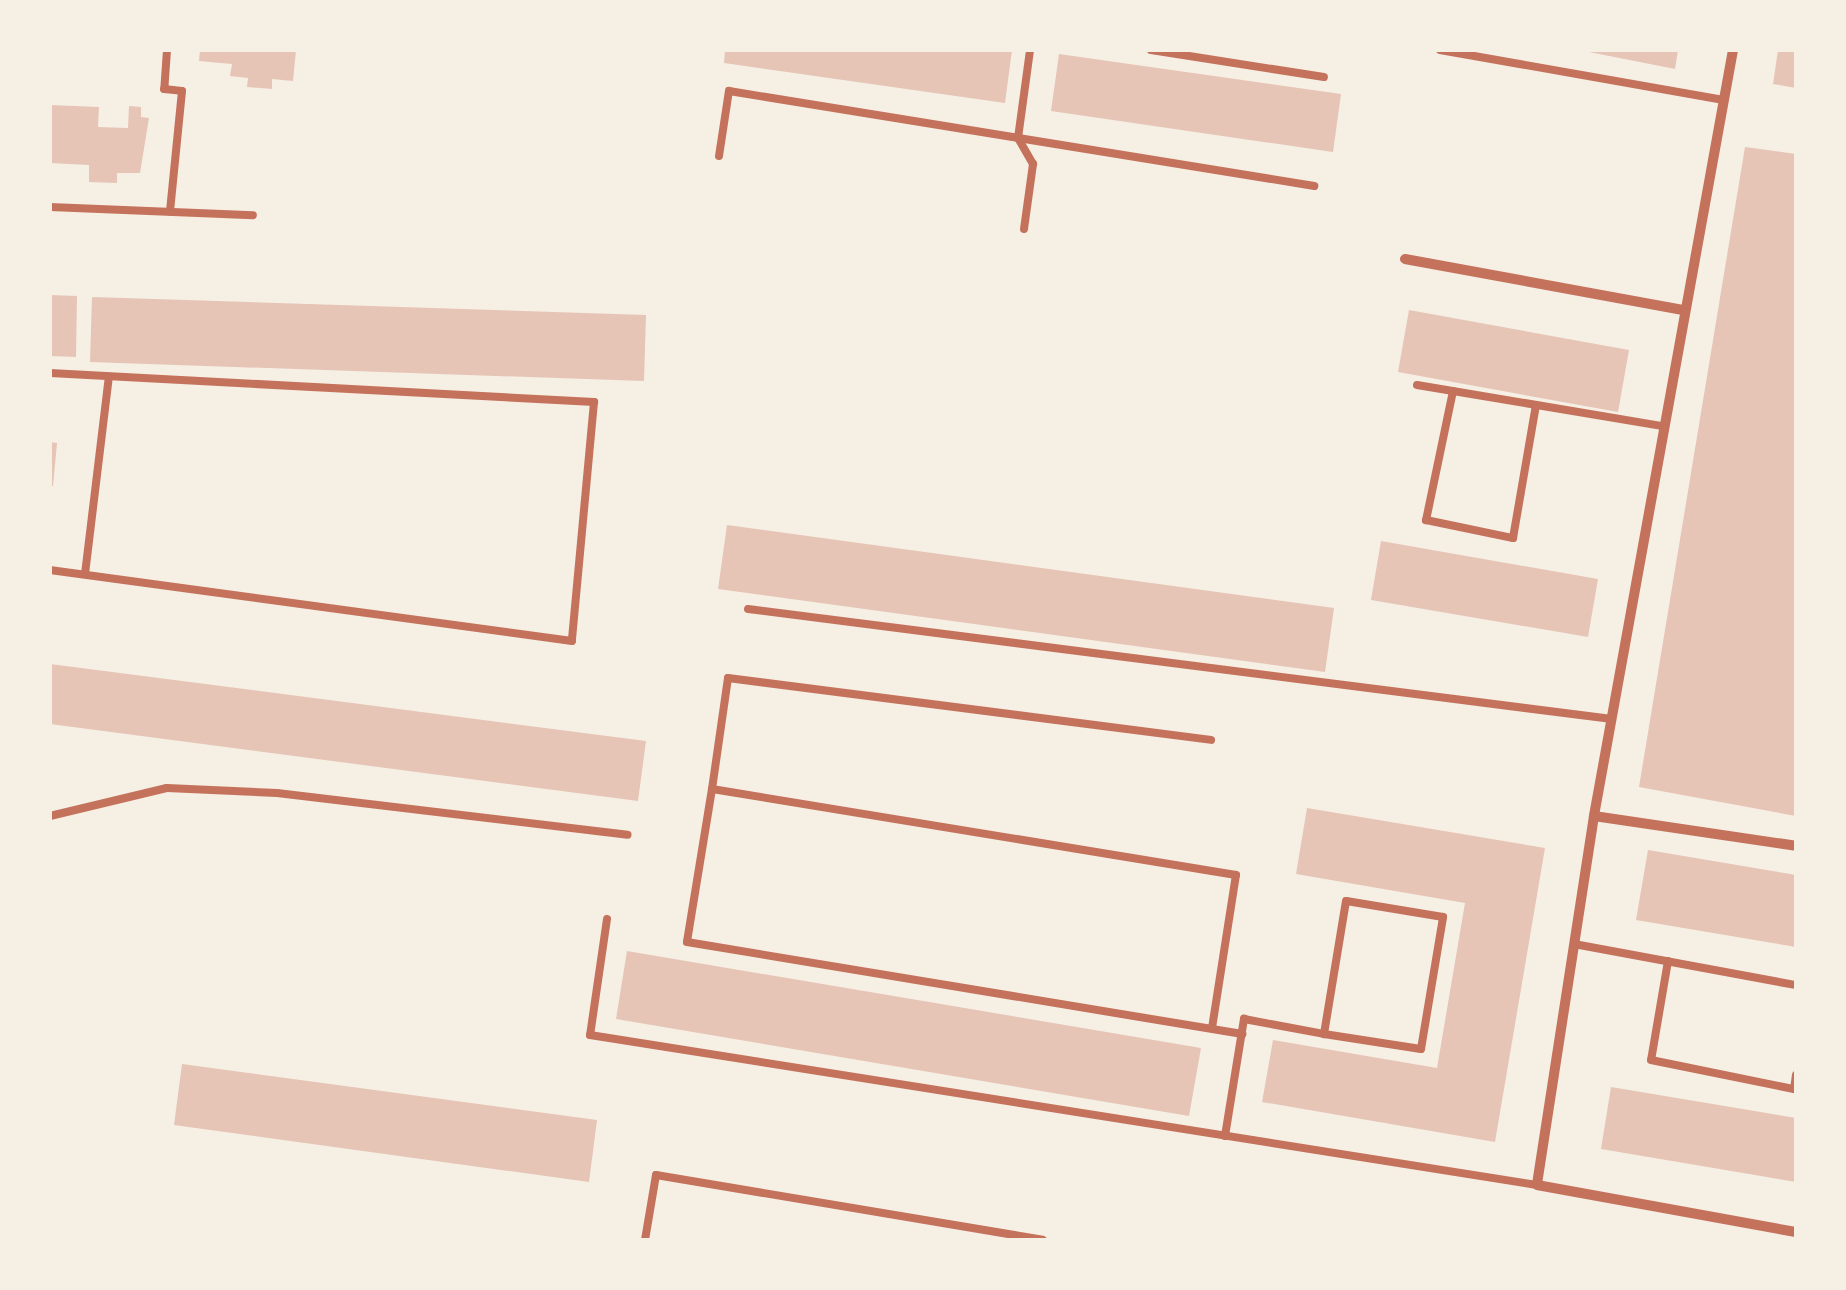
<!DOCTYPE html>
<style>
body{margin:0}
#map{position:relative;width:1846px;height:1290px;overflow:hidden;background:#f6efe4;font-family:Lato,sans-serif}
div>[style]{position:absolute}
.building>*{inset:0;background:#e6c5b7}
.service>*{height:8px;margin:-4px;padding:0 4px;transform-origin:4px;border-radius:4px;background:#c5725c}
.minor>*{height:10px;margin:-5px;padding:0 5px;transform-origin:5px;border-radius:5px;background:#c5725c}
span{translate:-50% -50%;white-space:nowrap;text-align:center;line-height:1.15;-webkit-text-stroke:8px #f6efe4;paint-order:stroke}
.frame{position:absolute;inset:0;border:52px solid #f6efe4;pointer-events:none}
</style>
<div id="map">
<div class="building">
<div style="clip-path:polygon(200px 50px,296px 50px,293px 81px,272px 79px,272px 89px,247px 87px,248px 78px,230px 76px,232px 64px,199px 61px)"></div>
<div style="clip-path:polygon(725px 50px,1012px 50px,1005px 103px,724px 63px)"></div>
<div style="clip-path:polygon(1579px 50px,1678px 50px,1675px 69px)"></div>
<div style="clip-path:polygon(1778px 50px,1796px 50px,1796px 88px,1773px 84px)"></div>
<div style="clip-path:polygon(1059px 54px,1341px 94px,1333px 152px,1051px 111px)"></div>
<div style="clip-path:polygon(50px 105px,99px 107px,98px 127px,128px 128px,129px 106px,141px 107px,141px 117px,149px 118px,140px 173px,117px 173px,117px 183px,89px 182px,89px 165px,50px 163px)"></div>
<div style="clip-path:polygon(1745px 147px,1796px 154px,1796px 816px,1639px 787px)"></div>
<div style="clip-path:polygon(50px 295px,77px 296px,76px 357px,50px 356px)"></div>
<div style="clip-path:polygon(92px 297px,646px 315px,644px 381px,90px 362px)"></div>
<div style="clip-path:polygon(1409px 310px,1629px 350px,1618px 412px,1398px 372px)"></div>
<div style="clip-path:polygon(50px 442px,57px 443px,53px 486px,50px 486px)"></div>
<div style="clip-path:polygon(727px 525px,1334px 608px,1325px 672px,718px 589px)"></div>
<div style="clip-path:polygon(1381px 541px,1598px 579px,1588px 637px,1371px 600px)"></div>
<div style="clip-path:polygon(50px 664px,646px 741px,638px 801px,50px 724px)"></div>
<div style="clip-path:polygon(1307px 808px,1545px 848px,1495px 1142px,1262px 1102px,1273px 1040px,1437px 1068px,1465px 903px,1296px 874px)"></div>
<div style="clip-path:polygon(1648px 850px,1796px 875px,1796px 947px,1636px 920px)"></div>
<div style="clip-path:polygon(627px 951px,1201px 1048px,1189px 1116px,616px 1019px)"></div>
<div style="clip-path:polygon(182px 1064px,597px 1120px,589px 1182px,174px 1125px)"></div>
<div style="clip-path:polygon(1611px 1087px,1796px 1118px,1796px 1182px,1601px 1149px)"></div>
</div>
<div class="service">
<div style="left:167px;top:50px;width:39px;rotate:94deg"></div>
<div style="left:164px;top:89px;width:18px;rotate:6deg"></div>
<div style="left:182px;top:91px;width:121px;rotate:95.7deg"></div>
<div style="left:1151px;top:50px;width:175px;rotate:8.9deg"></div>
<div style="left:1440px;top:50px;width:288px;rotate:10deg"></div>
<div style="left:719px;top:156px;width:66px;rotate:-81.3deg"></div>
<div style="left:729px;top:91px;width:593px;rotate:9.22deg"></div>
<div style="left:50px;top:207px;width:203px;rotate:2.3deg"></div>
<div style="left:1024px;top:229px;width:66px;rotate:-82.1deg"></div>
<div style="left:1033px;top:164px;width:30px;rotate:-120deg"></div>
<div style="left:1018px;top:138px;width:89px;rotate:-82.2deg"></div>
<div style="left:50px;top:373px;width:545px;rotate:3.05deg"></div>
<div style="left:594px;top:402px;width:240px;rotate:95.3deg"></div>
<div style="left:572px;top:641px;width:527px;rotate:-172.25deg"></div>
<div style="left:1417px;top:385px;width:249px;rotate:9.5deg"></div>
<div style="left:1453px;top:391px;width:132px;rotate:101.8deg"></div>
<div style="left:1426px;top:520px;width:89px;rotate:11.7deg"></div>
<div style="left:1513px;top:538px;width:135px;rotate:-80.2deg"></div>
<div style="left:85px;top:574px;width:199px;rotate:-83.1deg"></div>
<div style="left:748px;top:609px;width:871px;rotate:7.26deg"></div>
<div style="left:712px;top:789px;width:112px;rotate:-81.8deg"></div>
<div style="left:728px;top:678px;width:487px;rotate:7.3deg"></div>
<div style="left:50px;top:816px;width:120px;rotate:-13.5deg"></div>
<div style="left:167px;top:788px;width:110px;rotate:2.6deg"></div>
<div style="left:277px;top:793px;width:353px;rotate:6.8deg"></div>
<div style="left:607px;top:919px;width:117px;rotate:98.3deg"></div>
<div style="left:590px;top:1035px;width:959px;rotate:9deg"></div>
<div style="left:1574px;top:944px;width:226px;rotate:10.5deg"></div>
<div style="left:1668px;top:961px;width:100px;rotate:99.7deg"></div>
<div style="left:1651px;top:1060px;width:146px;rotate:11.5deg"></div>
<div style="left:1794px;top:1089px;width:14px;rotate:-82deg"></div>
<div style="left:1212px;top:1028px;width:155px;rotate:-81.1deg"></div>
<div style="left:1236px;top:875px;width:531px;rotate:-170.68deg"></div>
<div style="left:712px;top:789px;width:155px;rotate:99.3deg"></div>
<div style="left:687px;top:942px;width:563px;rotate:9.41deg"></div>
<div style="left:1225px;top:1136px;width:119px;rotate:-80.8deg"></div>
<div style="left:1244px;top:1019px;width:81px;rotate:10.6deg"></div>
<div style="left:1324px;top:1034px;width:98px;rotate:8.8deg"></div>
<div style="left:1421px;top:1049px;width:134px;rotate:-80.5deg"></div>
<div style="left:1443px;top:917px;width:98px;rotate:-170.6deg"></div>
<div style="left:1346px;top:901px;width:135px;rotate:99.4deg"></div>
<div style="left:645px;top:1240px;width:66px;rotate:-80.4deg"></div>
<div style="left:656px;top:1175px;width:392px;rotate:9.5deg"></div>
</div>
<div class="minor">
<div style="left:1733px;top:50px;width:779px;rotate:100.29deg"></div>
<div style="left:1594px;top:816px;width:373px;rotate:98.8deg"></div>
<div style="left:1537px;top:1185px;width:263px;rotate:10.3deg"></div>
<div style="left:1405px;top:259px;width:284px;rotate:10.4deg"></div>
<div style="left:1594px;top:816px;width:204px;rotate:8.4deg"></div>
</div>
<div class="frame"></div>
</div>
